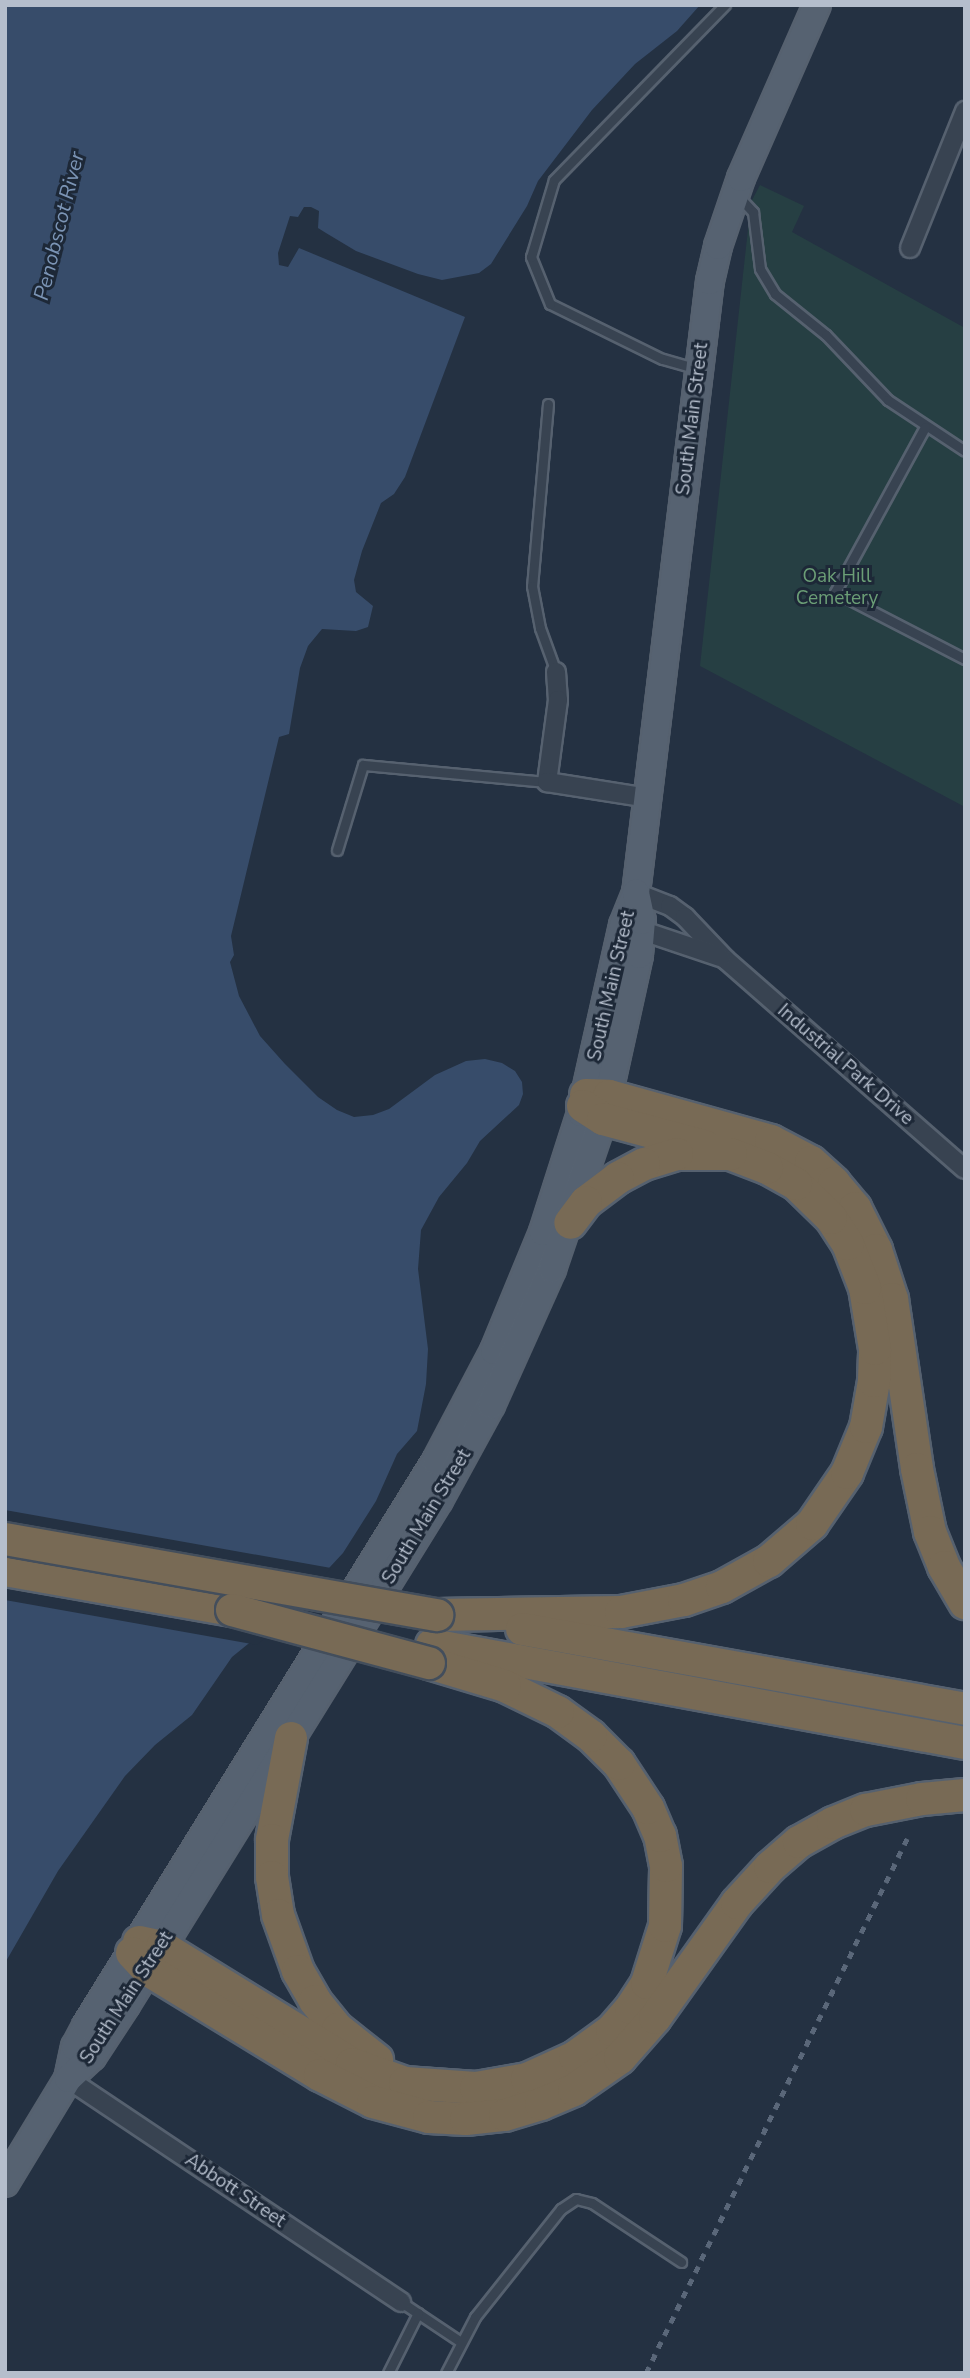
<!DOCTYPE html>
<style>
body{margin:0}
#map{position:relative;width:970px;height:2378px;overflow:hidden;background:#243142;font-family:"Nunito Sans",sans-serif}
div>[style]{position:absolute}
.green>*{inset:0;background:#263f43}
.water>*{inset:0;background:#374c6a}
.pier>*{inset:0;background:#243142}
.roads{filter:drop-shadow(2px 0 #56616f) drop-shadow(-2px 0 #56616f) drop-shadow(0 2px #56616f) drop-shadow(0 -2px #56616f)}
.lane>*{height:9px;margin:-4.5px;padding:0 4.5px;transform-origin:4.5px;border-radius:4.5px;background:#384351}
.street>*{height:18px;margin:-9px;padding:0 9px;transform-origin:9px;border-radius:9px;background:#384351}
.primary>*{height:26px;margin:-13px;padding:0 13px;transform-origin:13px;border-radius:13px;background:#566271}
.highway>*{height:32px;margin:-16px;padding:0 16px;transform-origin:16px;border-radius:16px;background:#786a55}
.rail>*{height:5px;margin-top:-2.5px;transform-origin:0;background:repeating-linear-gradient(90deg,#5a6779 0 7px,transparent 0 14px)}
.bridges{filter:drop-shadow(2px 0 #434e5c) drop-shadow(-2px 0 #434e5c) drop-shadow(0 2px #434e5c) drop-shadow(0 -2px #434e5c)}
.highway-bridge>*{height:32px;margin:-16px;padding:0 16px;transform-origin:16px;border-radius:16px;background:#786a55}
span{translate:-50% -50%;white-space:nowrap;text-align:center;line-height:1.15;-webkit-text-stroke:6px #1d2837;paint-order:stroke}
.street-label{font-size:19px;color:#b5becc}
.park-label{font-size:19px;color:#6b9e76}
.water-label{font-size:21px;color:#7b94b5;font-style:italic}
.frame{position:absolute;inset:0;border:7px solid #b5becc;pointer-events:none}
</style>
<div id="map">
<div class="green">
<div style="clip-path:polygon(760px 185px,804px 206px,792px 232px,965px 328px,965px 807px,700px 666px,751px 202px)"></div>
</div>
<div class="water">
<div style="clip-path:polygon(5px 5px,700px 5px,677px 31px,635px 64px,592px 110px,538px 181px,527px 206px,491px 264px,479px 273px,442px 280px,418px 274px,356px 251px,326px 233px,318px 228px,319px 211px,311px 207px,304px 207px,298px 217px,290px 216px,278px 253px,279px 265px,288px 267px,299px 248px,465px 317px,405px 477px,394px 494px,381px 503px,362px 551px,354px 580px,356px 592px,373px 606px,368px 627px,356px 631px,322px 629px,308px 646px,300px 668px,289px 734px,279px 737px,231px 936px,234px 955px,230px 962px,239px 996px,260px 1036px,285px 1064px,318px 1097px,337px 1110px,354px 1117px,373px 1115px,389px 1109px,435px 1075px,466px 1061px,485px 1059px,502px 1063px,515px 1071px,522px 1082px,523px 1094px,519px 1105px,480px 1141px,467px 1163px,439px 1197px,421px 1230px,418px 1269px,428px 1349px,426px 1384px,417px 1431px,397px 1454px,376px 1501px,343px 1553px,290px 1610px,232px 1657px,192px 1715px,155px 1745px,125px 1776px,58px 1871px,5px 1963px)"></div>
</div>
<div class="pier">
<div style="clip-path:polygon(5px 1510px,331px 1568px,293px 1613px,257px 1645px,5px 1600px)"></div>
</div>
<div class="roads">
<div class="lane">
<div style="left:739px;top:197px;width:21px;rotate:47deg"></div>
<div style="left:753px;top:212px;width:57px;rotate:83deg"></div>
<div style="left:760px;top:269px;width:29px;rotate:59deg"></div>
<div style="left:775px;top:294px;width:65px;rotate:38.8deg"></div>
<div style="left:826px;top:335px;width:90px;rotate:46.4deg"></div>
<div style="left:888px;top:400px;width:92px;rotate:33.5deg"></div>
<div style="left:698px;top:369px;width:37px;rotate:-164deg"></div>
<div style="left:662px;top:359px;width:125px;rotate:-153.8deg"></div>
<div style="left:550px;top:304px;width:51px;rotate:-112deg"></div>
<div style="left:531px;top:257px;width:80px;rotate:-73.4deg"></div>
<div style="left:554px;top:180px;width:245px;rotate:-45.7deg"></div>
<div style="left:548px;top:404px;width:183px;rotate:95deg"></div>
<div style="left:532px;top:586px;width:43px;rotate:79.2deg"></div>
<div style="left:540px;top:628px;width:47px;rotate:70deg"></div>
<div style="left:925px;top:427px;width:188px;rotate:118.6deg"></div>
<div style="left:835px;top:592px;width:146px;rotate:27.3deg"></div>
<div style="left:337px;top:850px;width:89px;rotate:-73deg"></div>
<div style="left:363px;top:765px;width:185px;rotate:5.3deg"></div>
<div style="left:401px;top:2302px;width:72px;rotate:33.7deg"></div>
<div style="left:388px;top:2373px;width:67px;rotate:-63.4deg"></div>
<div style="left:446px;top:2373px;width:63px;rotate:-62.6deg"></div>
<div style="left:475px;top:2317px;width:138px;rotate:-51.5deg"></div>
<div style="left:561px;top:2209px;width:18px;rotate:-34deg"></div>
<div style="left:576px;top:2199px;width:16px;rotate:14deg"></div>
<div style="left:592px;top:2203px;width:107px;rotate:33.5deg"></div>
</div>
<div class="street">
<div style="left:910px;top:248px;width:148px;rotate:-68.1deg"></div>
<div style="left:556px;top:672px;width:28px;rotate:86deg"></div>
<div style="left:558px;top:700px;width:83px;rotate:97.6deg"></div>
<div style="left:547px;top:782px;width:102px;rotate:9deg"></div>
<div style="left:636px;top:893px;width:36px;rotate:21deg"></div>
<div style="left:670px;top:906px;width:19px;rotate:36deg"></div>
<div style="left:685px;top:917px;width:59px;rotate:46.4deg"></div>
<div style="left:726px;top:960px;width:317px;rotate:41.2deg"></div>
<div style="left:634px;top:928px;width:91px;rotate:18.6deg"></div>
<div style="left:68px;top:2079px;width:401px;rotate:33.8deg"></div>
</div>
<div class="primary">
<div style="left:68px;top:2079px;width:33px;rotate:-78deg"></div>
<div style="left:75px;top:2047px;width:24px;rotate:-62deg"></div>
<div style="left:86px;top:2026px;width:665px;rotate:-58.22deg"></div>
<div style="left:436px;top:1461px;width:124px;rotate:-62.2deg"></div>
<div style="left:494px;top:1351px;width:129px;rotate:-67.6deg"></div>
<div style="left:543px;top:1232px;width:125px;rotate:-72.3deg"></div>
<div style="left:581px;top:1113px;width:193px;rotate:-77.4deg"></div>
<div style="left:623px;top:925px;width:35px;rotate:-68deg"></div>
<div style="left:636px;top:893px;width:616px;rotate:-83.11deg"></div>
<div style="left:710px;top:281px;width:36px;rotate:-77deg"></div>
<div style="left:718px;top:246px;width:72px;rotate:-71.3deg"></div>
<div style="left:741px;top:178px;width:189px;rotate:-66.3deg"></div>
<div style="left:5px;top:2183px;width:122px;rotate:-58.8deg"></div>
<div style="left:68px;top:2079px;width:33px;rotate:-43deg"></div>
<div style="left:92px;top:2057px;width:62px;rotate:-56.8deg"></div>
<div style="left:126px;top:2005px;width:594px;rotate:-58.21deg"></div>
<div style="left:439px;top:1500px;width:108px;rotate:-61.3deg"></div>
<div style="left:491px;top:1405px;width:149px;rotate:-65.8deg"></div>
<div style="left:552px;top:1269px;width:158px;rotate:-71.2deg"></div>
<div style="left:603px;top:1119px;width:168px;rotate:-77.6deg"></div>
<div style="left:639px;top:955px;width:34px;rotate:-85deg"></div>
<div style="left:642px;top:921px;width:29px;rotate:-102deg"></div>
</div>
<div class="highway">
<div style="left:586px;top:1095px;width:23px;rotate:2deg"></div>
<div style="left:609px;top:1096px;width:168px;rotate:15.5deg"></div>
<div style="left:771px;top:1141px;width:45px;rotate:27.7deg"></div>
<div style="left:811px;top:1162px;width:31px;rotate:42deg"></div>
<div style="left:834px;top:1183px;width:33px;rotate:50deg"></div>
<div style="left:855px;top:1208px;width:47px;rotate:63.4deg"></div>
<div style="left:876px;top:1250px;width:52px;rotate:71.9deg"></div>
<div style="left:892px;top:1299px;width:172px;rotate:81.6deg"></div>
<div style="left:917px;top:1469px;width:64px;rotate:78.3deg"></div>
<div style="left:930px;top:1532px;width:38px;rotate:68deg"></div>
<div style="left:944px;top:1567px;width:42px;rotate:59.7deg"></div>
<div style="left:583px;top:1106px;width:24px;rotate:33deg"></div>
<div style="left:603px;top:1119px;width:105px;rotate:15deg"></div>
<div style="left:5px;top:1570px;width:230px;rotate:10deg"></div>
<div style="left:437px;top:1615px;width:184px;rotate:-0.9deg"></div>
<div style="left:621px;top:1612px;width:64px;rotate:-10.8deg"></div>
<div style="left:684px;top:1600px;width:40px;rotate:-18.9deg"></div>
<div style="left:722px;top:1587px;width:54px;rotate:-29deg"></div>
<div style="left:769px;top:1561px;width:57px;rotate:-40.7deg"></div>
<div style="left:812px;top:1524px;width:62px;rotate:-55.5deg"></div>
<div style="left:847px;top:1473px;width:50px;rotate:-67.6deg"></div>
<div style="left:866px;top:1427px;width:47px;rotate:-80.1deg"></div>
<div style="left:874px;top:1381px;width:32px;rotate:-88deg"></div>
<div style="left:875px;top:1349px;width:62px;rotate:-99.3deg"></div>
<div style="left:865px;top:1288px;width:47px;rotate:-111.1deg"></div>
<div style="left:848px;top:1244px;width:31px;rotate:-123deg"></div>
<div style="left:831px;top:1218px;width:49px;rotate:-135.8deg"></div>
<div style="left:796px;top:1184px;width:33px;rotate:-151deg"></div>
<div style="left:767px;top:1168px;width:39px;rotate:-159deg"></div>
<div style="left:731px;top:1154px;width:54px;rotate:180deg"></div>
<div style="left:677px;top:1154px;width:34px;rotate:163deg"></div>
<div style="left:644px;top:1164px;width:30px;rotate:152deg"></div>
<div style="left:618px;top:1178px;width:40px;rotate:143deg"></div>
<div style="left:586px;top:1202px;width:26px;rotate:127deg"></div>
<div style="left:522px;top:1629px;width:450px;rotate:10.2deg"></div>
<div style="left:432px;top:1645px;width:542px;rotate:10.42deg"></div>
<div style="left:291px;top:1738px;width:104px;rotate:100.6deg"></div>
<div style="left:272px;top:1840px;width:37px;rotate:90deg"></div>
<div style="left:272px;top:1877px;width:38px;rotate:81deg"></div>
<div style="left:278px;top:1915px;width:59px;rotate:70.3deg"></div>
<div style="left:298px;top:1971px;width:34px;rotate:60deg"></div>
<div style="left:315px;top:2001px;width:36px;rotate:51deg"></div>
<div style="left:338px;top:2029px;width:50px;rotate:38.5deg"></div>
<div style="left:139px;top:1942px;width:24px;rotate:12deg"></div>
<div style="left:162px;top:1947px;width:223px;rotate:31.6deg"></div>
<div style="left:352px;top:2064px;width:56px;rotate:19.7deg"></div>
<div style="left:405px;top:2083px;width:71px;rotate:4deg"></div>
<div style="left:476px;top:2088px;width:52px;rotate:-10deg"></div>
<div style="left:527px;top:2079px;width:53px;rotate:-24.6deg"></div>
<div style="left:575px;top:2057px;width:46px;rotate:-36.1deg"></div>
<div style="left:612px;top:2030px;width:29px;rotate:-49deg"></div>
<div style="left:631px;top:2008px;width:30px;rotate:-57deg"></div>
<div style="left:647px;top:1983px;width:60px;rotate:-72.5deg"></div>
<div style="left:665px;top:1926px;width:60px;rotate:-89deg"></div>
<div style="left:666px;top:1866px;width:31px;rotate:-101deg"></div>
<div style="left:660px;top:1836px;width:30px;rotate:-113deg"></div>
<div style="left:648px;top:1808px;width:53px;rotate:-123.4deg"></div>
<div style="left:619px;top:1764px;width:40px;rotate:-135deg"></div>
<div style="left:591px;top:1736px;width:41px;rotate:-144deg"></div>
<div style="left:558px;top:1712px;width:59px;rotate:-153.9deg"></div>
<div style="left:505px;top:1686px;width:79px;rotate:-163.2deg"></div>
<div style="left:132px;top:1953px;width:23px;rotate:47deg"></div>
<div style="left:148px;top:1970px;width:202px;rotate:31.4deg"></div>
<div style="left:320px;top:2075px;width:59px;rotate:27deg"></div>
<div style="left:373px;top:2102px;width:58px;rotate:15deg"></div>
<div style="left:429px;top:2117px;width:37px;rotate:3deg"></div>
<div style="left:466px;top:2119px;width:39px;rotate:-6deg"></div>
<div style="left:505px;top:2115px;width:38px;rotate:-17deg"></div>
<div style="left:541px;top:2104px;width:36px;rotate:-23deg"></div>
<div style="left:574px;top:2090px;width:56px;rotate:-34.8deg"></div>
<div style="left:620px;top:2058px;width:53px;rotate:-48.8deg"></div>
<div style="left:655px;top:2018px;width:141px;rotate:-54.5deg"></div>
<div style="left:737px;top:1903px;width:49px;rotate:-47.5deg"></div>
<div style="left:770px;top:1867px;width:38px;rotate:-41deg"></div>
<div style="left:799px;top:1842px;width:39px;rotate:-29deg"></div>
<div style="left:833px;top:1823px;width:35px;rotate:-22deg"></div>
<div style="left:866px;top:1810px;width:57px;rotate:-11.1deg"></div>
<div style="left:922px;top:1799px;width:43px;rotate:-5.3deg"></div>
</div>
</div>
<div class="rail">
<div style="left:646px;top:2373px;width:601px;rotate:-63.95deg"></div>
</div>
<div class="bridges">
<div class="highway-bridge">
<div style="left:5px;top:1539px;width:439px;rotate:10deg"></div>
<div style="left:232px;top:1610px;width:204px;rotate:15.1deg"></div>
</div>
</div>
<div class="street-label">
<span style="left:693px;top:419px;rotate:-83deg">South Main Street</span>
<span style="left:612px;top:986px;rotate:-77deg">South Main Street</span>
<span style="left:845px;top:1065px;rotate:41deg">Industrial Park Drive</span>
<span style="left:427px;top:1517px;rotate:-59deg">South Main Street</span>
<span style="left:127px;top:1998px;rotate:-57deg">South Main Street</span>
<span style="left:235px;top:2191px;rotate:34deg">Abbott Street</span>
</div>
<div class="park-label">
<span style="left:837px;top:588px">Oak Hill<br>Cemetery</span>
</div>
<div class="water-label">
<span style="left:59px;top:226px;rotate:-76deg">Penobscot River</span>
</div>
<div class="frame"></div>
</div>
